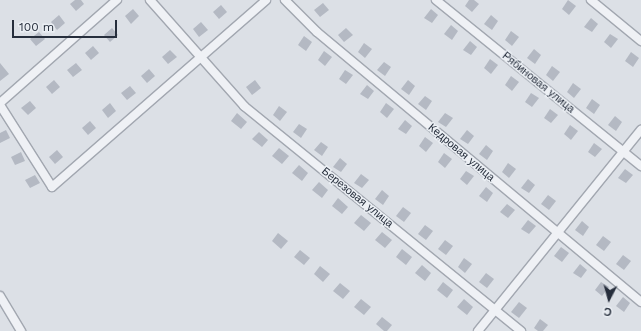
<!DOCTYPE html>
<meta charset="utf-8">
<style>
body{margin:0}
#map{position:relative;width:641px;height:331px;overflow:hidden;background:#dce0e6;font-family:"Work Sans",sans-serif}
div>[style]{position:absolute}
.building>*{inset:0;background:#b4b9c3}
.roads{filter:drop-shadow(1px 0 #a2a7b0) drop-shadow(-1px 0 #a2a7b0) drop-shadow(0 1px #a2a7b0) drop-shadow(0 -1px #a2a7b0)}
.minor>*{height:8px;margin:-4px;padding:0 4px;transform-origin:4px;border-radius:4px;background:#eff1f5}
span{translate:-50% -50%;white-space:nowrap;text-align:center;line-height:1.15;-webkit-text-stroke:3px #ebeff4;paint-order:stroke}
.street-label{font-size:11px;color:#262e3c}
.north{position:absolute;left:589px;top:279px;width:40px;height:40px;-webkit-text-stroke:3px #ebeff4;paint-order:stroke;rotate:186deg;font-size:11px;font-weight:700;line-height:16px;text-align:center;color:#262e3c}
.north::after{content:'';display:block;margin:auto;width:14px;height:18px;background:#262e3c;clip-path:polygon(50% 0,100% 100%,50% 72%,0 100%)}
.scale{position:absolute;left:12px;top:20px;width:105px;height:18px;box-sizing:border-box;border:2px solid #262e3c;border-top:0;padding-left:5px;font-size:12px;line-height:14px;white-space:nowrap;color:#262e3c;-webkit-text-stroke:3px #ebeff4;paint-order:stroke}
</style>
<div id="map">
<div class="building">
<div style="clip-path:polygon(75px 0,81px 0,84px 4px,76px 11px,70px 4px)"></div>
<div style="clip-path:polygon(469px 0,474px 0,479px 4px,472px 12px,465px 6px)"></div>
<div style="clip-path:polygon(568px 0,576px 6px,569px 15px,562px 9px)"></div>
<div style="clip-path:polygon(323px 3px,329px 10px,320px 17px,314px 10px)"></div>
<div style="clip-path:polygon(221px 5px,227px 12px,219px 19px,213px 12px)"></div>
<div style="clip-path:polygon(133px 9px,139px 16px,131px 24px,125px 16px)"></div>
<div style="clip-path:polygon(431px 9px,438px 15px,432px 23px,424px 18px)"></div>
<div style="clip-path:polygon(59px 15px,65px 23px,57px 30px,51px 22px)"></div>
<div style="clip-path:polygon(491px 15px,498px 21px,492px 30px,484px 24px)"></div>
<div style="clip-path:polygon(591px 18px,598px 24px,592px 32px,584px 27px)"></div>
<div style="clip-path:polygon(201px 22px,208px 30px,199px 37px,193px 29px)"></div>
<div style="clip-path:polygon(451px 25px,458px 31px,452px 40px,444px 34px)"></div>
<div style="clip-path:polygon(112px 28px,118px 35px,110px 42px,104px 35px)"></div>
<div style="clip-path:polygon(346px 28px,353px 35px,344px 42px,338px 35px)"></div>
<div style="clip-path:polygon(511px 31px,519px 37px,512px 46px,505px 40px)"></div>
<div style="clip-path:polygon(39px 32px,45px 39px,36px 46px,30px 39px)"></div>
<div style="clip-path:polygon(610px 34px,618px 39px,611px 48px,604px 42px)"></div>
<div style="clip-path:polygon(304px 36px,312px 42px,306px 51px,298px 45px)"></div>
<div style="clip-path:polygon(470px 41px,477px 47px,471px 55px,463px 50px)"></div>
<div style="clip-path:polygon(364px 43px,372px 49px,365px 58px,358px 52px)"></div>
<div style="clip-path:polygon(93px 46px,99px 53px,91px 60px,85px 53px)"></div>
<div style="clip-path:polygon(534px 49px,541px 55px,535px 64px,527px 58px)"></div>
<div style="clip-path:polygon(170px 50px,177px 57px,168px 64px,162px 57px)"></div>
<div style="clip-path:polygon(324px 51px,332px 57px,325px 66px,318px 60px)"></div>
<div style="clip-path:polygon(631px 52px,639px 58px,633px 67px,625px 61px)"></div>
<div style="clip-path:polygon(490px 59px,498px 65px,491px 74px,484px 68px)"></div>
<div style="clip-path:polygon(384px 62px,391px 67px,385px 76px,377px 70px)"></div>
<div style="clip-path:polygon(0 63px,9px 74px,0 81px)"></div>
<div style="clip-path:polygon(76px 63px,82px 70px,73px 77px,67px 70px)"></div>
<div style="clip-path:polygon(552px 66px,560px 72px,553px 81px,546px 75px)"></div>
<div style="clip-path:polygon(149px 69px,155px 76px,147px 83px,141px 76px)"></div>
<div style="clip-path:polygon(345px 70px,353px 75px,346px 84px,339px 79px)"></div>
<div style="clip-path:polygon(511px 76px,519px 82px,512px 91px,505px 85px)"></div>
<div style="clip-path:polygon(54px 80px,60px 87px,52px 94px,46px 87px)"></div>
<div style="clip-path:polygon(255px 80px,261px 88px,252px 95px,246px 87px)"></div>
<div style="clip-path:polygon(408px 80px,415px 86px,409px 95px,401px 89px)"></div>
<div style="clip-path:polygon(573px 83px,581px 89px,574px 98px,567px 92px)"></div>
<div style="clip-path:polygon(367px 85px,374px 91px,368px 99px,360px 94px)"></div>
<div style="clip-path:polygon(130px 86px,136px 93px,127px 100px,121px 93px)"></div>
<div style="clip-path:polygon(531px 93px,539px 98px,532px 107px,525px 102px)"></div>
<div style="clip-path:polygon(425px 96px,432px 101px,426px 110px,418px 104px)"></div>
<div style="clip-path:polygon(592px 99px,600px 105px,594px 114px,586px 108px)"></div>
<div style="clip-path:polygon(30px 101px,36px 108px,28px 115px,21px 108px)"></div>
<div style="clip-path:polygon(110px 103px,116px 111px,108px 118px,102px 110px)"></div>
<div style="clip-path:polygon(386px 103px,394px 109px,387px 118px,380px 112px)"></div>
<div style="clip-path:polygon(279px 106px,287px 112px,280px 121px,273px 115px)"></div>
<div style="clip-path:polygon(550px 109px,558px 115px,551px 123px,544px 118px)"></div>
<div style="clip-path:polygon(237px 113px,247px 122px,241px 129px,231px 121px)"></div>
<div style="clip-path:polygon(445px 113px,453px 118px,446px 127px,438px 122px)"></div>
<div style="clip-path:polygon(615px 116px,622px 122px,616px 131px,608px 125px)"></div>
<div style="clip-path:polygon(405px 120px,412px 126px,406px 134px,398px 129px)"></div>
<div style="clip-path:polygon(90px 121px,96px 128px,88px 135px,82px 128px)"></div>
<div style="clip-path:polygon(299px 124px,307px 129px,301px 138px,293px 132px)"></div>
<div style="clip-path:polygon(570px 125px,578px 131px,571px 140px,564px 134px)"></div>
<div style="clip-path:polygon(6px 130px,10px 138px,0 143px,0 133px)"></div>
<div style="clip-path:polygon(467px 130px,474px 136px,468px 144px,460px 139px)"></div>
<div style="clip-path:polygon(259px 132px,268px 140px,262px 147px,252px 139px)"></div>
<div style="clip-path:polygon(425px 137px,433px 143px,426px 152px,419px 146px)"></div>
<div style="clip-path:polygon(321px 142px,328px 147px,322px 156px,314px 150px)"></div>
<div style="clip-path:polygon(594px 143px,602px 149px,595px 157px,588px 152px)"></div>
<div style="clip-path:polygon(486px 145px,493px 151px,487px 160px,479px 154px)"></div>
<div style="clip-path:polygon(279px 148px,289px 156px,282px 164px,272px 156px)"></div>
<div style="clip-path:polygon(57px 150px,63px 157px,55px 164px,49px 157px)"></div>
<div style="clip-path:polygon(21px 152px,25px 161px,15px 165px,11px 157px)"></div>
<div style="clip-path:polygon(444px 153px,452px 159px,445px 168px,438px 162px)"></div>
<div style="clip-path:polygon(340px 158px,347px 164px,341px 172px,333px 167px)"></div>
<div style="clip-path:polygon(508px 163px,516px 169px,509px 178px,502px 172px)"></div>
<div style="clip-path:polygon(299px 165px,308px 173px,302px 181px,292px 173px)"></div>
<div style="clip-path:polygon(625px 169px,633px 175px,626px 183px,618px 178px)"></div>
<div style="clip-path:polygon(466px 171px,474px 176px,467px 185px,460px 179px)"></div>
<div style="clip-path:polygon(361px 174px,369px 180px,362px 188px,354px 183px)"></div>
<div style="clip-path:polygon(35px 175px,40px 183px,30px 188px,25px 180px)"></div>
<div style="clip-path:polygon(528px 179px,535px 185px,529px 193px,521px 188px)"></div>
<div style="clip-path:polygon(319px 182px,328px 190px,322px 198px,312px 190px)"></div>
<div style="clip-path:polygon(486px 187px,493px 193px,487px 202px,479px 196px)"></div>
<div style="clip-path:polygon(382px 190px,389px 196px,383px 205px,375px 199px)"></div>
<div style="clip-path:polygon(548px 195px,556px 201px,549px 210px,541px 204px)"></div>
<div style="clip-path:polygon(338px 198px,348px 207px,342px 214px,332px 206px)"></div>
<div style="clip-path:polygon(507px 204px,515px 210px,508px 218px,500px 212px)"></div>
<div style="clip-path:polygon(403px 207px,411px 213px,404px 222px,396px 216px)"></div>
<div style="clip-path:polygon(361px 215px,371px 223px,364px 231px,354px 223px)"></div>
<div style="clip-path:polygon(528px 220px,536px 226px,529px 234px,521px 229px)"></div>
<div style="clip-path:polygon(582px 221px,589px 227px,583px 236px,575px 230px)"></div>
<div style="clip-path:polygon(425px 225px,433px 231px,426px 240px,418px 234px)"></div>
<div style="clip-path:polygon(382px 232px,392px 240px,385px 248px,375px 240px)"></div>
<div style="clip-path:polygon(278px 233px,288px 241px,281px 249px,272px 241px)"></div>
<div style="clip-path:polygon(603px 236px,611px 242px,604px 251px,596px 245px)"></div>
<div style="clip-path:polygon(445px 240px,453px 246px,446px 255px,438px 249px)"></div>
<div style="clip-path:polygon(561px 247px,569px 253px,562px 262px,554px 256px)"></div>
<div style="clip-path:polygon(402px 249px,412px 257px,406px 265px,396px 257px)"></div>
<div style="clip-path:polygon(300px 250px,310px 258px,304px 265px,294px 257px)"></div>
<div style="clip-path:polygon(623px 255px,631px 261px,624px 270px,616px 264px)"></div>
<div style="clip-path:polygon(464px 258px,472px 264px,465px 273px,458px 267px)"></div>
<div style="clip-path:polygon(580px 264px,587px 270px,581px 278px,573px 273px)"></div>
<div style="clip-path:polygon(422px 265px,431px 273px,425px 281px,415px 273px)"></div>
<div style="clip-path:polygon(320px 266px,330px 274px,323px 282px,314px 274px)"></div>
<div style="clip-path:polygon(486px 273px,494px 279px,487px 288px,479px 282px)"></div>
<div style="clip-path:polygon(443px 282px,453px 290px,447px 298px,437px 290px)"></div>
<div style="clip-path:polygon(601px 282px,609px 287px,602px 296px,595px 290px)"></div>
<div style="clip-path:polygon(340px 283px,350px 291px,343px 299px,333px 291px)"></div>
<div style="clip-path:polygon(623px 297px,630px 303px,624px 312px,616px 306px)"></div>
<div style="clip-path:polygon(361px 299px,371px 307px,364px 315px,354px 307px)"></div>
<div style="clip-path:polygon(464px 299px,473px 307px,467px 315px,457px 307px)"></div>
<div style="clip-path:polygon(519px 302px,527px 308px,519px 318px,511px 312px)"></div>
<div style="clip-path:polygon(382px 317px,392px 325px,387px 331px,384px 331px,376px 324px)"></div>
<div style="clip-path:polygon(540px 319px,548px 325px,543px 331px,538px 331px,534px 328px)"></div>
</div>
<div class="roads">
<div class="minor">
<div style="left:150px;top:0;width:142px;rotate:48.4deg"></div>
<div style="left:244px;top:106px;width:357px;rotate:39.1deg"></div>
<div style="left:285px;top:0;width:45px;rotate:45deg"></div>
<div style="left:317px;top:32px;width:422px;rotate:39.8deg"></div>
<div style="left:436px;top:0;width:264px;rotate:39deg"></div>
<div style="left:591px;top:0;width:65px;rotate:39.4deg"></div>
<div style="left:0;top:103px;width:156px;rotate:-41.4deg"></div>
<div style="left:0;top:105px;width:97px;rotate:57.6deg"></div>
<div style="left:52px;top:187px;width:284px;rotate:-41.1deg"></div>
<div style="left:0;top:296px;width:41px;rotate:59deg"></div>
<div style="left:478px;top:331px;width:259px;rotate:-51deg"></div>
</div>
</div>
<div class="street-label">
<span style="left:538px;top:83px;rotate:39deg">Рябиновая улица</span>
<span style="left:461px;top:153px;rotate:40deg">Кедровая улица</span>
<span style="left:357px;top:198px;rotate:39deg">Березовая улица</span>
</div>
<div class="north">С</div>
<div class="scale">100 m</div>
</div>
